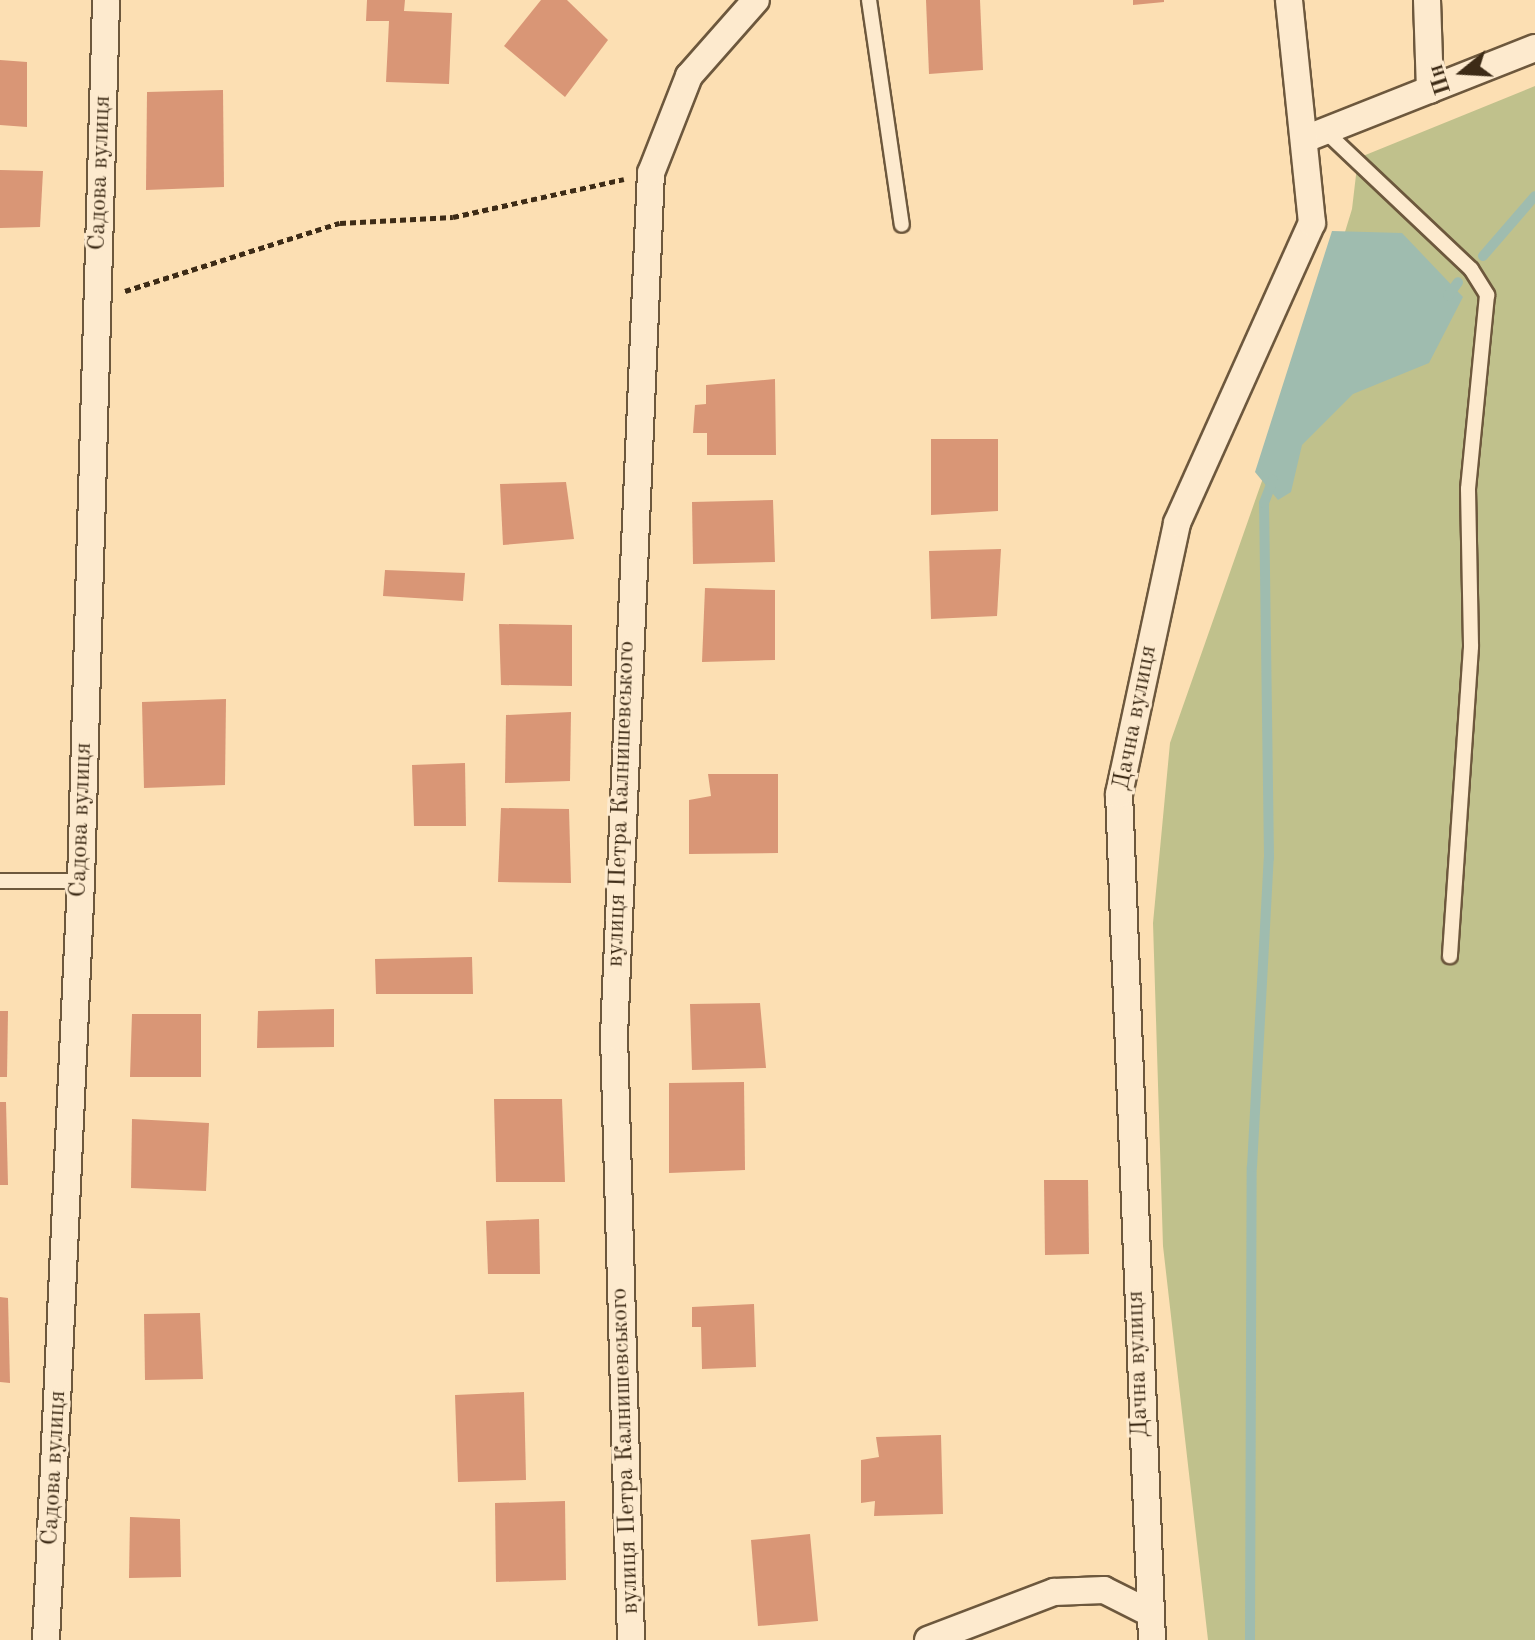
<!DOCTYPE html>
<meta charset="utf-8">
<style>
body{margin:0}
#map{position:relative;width:1535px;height:1640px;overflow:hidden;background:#fcdfb3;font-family:"Old Standard TT",serif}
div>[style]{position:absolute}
.green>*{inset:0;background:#c0c18c}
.water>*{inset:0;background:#9fbcaf}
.stream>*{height:10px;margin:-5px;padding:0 5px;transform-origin:5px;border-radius:5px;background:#9fbcaf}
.building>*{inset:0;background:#d99676}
.path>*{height:5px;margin-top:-2.5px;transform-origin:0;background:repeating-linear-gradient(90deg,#3d2b16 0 6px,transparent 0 10px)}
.roads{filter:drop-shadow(2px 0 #6d583d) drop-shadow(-2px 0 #6d583d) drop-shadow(0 2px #6d583d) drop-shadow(0 -2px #6d583d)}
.lane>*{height:14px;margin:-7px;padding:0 7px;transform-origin:7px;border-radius:7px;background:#fdeace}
.street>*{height:26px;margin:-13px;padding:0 13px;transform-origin:13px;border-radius:13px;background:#fdeace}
span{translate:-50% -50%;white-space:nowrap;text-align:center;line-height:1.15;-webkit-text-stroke:6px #fdeace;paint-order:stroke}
.street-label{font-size:24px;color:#3d2b16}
.north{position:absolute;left:1423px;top:32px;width:80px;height:80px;-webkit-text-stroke:6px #fdeace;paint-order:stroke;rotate:252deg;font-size:22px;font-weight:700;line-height:32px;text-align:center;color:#3d2b16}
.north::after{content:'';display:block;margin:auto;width:28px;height:36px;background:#3d2b16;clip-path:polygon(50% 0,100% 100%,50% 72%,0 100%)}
</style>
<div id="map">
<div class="green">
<div style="clip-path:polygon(1535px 86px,1535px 1640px,1208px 1640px,1163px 1246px,1153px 923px,1170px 743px,1315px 330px,1352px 209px,1358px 158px)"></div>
</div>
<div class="water">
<div style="clip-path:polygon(1332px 231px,1402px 233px,1463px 297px,1429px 363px,1353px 394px,1302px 445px,1291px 492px,1278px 500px,1255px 472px)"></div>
</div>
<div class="stream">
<div style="left:1483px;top:256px;width:79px;rotate:-49.1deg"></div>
<div style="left:1448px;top:296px;width:17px;rotate:-54deg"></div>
<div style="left:1250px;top:1640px;width:473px;rotate:-89.8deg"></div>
<div style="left:1252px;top:1167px;width:309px;rotate:-86.9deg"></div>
<div style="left:1269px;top:858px;width:355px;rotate:-90.8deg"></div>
<div style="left:1264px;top:503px;width:25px;rotate:-69deg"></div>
</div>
<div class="building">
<div style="clip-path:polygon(367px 0,405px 0,404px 11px,452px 13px,449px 84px,386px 82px,389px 21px,366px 21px)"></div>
<div style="clip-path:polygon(541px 0,567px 0,608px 40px,565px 97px,504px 46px)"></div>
<div style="clip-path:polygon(926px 0,980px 0,983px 70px,929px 74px)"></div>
<div style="clip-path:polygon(1133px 0,1164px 0,1164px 2px,1133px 5px)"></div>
<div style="clip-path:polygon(0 60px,27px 62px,27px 127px,0 125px)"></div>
<div style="clip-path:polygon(223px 90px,224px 187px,146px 190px,147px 92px)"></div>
<div style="clip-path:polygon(0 170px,43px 171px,40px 227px,0 228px)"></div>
<div style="clip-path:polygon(775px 379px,776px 455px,707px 455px,707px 433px,693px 433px,695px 405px,706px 404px,706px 385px)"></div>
<div style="clip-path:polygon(931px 439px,998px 439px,998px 511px,931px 515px)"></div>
<div style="clip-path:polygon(566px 482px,574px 539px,503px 545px,500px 484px)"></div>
<div style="clip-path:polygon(773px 500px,775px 562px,693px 564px,692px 502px)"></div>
<div style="clip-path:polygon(1001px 549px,997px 616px,931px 619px,929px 551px)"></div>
<div style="clip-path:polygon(385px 570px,465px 573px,463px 601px,383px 596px)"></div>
<div style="clip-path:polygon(705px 588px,775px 590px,775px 660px,702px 662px)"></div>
<div style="clip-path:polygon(499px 624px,572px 625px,572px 686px,501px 685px)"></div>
<div style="clip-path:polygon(226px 699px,225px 785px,144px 788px,142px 702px)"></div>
<div style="clip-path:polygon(571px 712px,570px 781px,505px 783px,506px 715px)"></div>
<div style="clip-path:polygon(465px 763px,466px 826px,414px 826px,412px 765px)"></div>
<div style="clip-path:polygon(708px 774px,778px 774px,778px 853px,689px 854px,689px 800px,711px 796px)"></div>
<div style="clip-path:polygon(501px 808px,569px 809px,571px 883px,498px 882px)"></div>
<div style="clip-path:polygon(472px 957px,473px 994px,376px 994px,375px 959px)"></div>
<div style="clip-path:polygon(760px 1003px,766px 1068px,692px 1070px,690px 1004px)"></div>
<div style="clip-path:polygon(334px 1009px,334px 1047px,257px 1048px,258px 1011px)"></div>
<div style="clip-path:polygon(0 1011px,8px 1011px,7px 1077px,0 1077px)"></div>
<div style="clip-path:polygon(132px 1014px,201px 1014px,201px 1077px,130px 1077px)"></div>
<div style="clip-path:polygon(744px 1082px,745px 1170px,669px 1173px,669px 1083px)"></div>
<div style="clip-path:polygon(494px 1099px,562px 1099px,565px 1182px,496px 1182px)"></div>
<div style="clip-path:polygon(0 1102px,6px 1102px,8px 1185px,0 1185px)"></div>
<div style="clip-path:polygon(132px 1119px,209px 1123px,206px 1191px,131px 1188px)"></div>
<div style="clip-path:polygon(1044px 1180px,1088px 1180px,1089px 1254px,1045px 1255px)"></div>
<div style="clip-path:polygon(539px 1219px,540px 1274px,488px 1274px,486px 1221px)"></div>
<div style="clip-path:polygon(0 1297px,8px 1298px,10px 1383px,0 1382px)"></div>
<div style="clip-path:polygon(754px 1304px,756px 1367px,702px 1369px,701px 1327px,692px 1327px,692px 1307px)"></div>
<div style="clip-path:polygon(200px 1313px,203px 1379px,145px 1380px,144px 1314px)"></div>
<div style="clip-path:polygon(524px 1392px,526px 1480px,458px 1482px,455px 1395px)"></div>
<div style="clip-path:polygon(941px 1435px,943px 1514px,874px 1516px,875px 1501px,861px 1503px,861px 1460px,879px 1457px,876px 1437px)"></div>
<div style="clip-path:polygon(565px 1501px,566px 1580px,496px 1582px,495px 1503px)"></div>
<div style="clip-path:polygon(130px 1517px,180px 1519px,181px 1577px,129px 1578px)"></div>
<div style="clip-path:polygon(810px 1534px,818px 1621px,758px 1626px,751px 1540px)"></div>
</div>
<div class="path">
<div style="left:125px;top:291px;width:225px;rotate:-17.6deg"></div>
<div style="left:340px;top:223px;width:113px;rotate:-3deg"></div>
<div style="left:453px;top:217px;width:175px;rotate:-12.5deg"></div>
</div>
<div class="roads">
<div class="lane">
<div style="left:869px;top:0;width:227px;rotate:81.7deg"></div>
<div style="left:1325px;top:131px;width:201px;rotate:43.4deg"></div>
<div style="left:1471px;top:269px;width:31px;rotate:58deg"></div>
<div style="left:1487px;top:295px;width:195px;rotate:95.6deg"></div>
<div style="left:1468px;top:489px;width:158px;rotate:88.9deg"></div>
<div style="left:1471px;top:647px;width:310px;rotate:93.9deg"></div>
<div style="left:0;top:881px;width:81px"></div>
</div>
<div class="street">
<div style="left:1427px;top:0;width:90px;rotate:88.1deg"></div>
<div style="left:1305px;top:139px;width:247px;rotate:-21.6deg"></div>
<div style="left:46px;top:1640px;width:760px;rotate:-87.36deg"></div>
<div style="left:81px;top:881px;width:881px;rotate:-88.37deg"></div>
<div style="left:631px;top:1640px;width:604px;rotate:-91.61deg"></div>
<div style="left:614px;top:1036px;width:864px;rotate:-87.55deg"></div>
<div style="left:651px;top:173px;width:104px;rotate:-68.6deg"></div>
<div style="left:689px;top:76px;width:101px;rotate:-48.6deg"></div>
<div style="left:928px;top:1640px;width:135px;rotate:-20.9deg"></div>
<div style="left:1054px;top:1592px;width:50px;rotate:-2.3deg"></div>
<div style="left:1104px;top:1590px;width:51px;rotate:26.6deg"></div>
<div style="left:1152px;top:1640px;width:847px;rotate:-92.23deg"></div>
<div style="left:1119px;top:794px;width:277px;rotate:-77.9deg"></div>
<div style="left:1177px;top:523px;width:329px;rotate:-65.8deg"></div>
<div style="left:1312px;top:223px;width:224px;rotate:-95.9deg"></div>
</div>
</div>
<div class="street-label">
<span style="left:101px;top:173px;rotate:-88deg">Садова вулиця</span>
<span style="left:1136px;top:718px;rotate:-79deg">Дачна вулиця</span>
<span style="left:622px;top:804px;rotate:-88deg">вулиця Петра Калнишевського</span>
<span style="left:82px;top:820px;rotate:-88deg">Садова вулиця</span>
<span style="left:1139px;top:1364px;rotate:-92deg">Дачна вулиця</span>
<span style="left:626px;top:1451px;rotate:-92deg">вулиця Петра Калнишевського</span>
<span style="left:55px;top:1468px;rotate:-87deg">Садова вулиця</span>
</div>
<div class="north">Пн</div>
</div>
